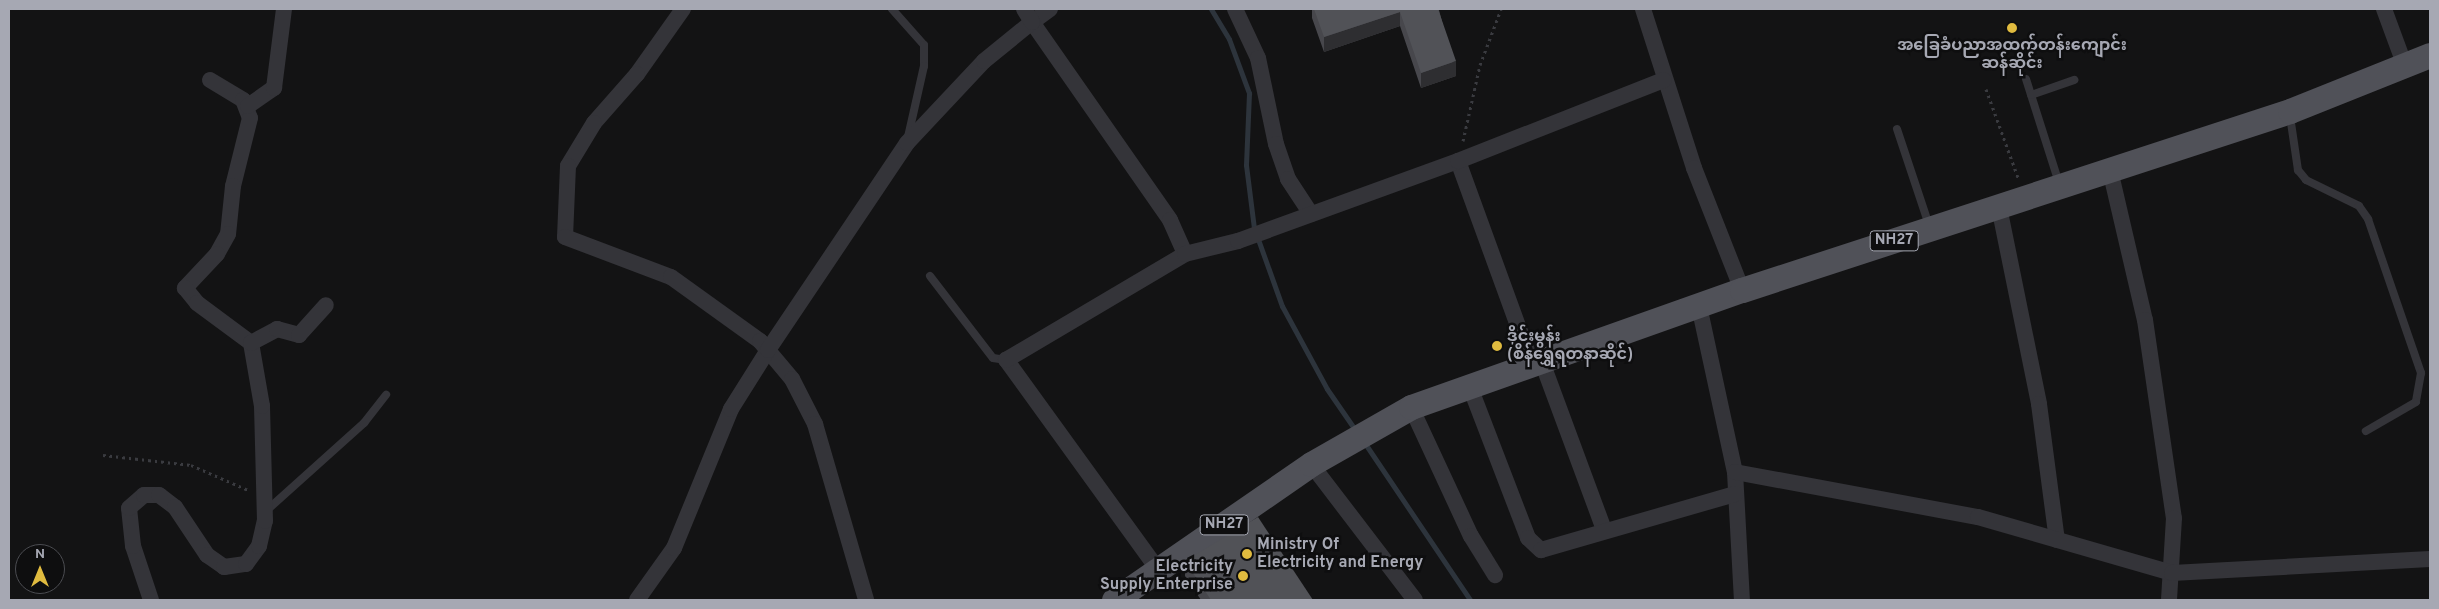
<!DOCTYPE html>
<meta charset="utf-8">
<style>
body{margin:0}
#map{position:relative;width:2439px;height:609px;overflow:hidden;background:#131314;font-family:Overpass,"Noto Sans Myanmar",sans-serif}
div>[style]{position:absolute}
.stream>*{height:5px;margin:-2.5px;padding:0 2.5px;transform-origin:2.5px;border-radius:2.5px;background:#2d343c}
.path>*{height:3px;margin-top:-1.5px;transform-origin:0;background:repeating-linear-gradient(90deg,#3a3b40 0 2.5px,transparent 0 6.5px)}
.service>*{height:8px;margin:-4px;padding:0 4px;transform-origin:4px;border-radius:4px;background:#343439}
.minor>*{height:16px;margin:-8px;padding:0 8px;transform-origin:8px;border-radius:8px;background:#343439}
.primary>*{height:25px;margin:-12.5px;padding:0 12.5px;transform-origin:12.5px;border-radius:12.5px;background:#505158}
.wall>*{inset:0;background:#47474c}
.shaded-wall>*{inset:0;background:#2e2e31}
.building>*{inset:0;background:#515257}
.dots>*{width:14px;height:14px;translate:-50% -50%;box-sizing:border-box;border:2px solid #0e0e0f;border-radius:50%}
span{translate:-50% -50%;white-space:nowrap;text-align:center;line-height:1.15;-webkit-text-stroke:5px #0e0e0f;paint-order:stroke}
.shield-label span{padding:1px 4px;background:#0e0e0f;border:1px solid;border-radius:4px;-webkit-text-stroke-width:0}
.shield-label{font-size:15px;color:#a6a8b3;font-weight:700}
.poi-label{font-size:16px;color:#a6a8b3;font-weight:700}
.left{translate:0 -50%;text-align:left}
.right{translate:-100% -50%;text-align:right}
.frame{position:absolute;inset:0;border:10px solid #a6a8b3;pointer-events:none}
.north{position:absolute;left:15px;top:544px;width:50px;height:50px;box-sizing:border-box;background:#0e0e0f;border:1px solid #4b4c51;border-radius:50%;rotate:0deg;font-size:14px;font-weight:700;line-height:20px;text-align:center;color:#a6a8b3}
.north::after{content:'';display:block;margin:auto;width:18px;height:22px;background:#e0bb3f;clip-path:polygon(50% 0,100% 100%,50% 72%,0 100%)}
</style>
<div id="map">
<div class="stream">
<div style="left:1211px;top:9px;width:35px;rotate:59deg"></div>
<div style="left:1229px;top:39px;width:58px;rotate:69.7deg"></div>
<div style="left:1249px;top:93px;width:72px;rotate:92.4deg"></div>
<div style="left:1246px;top:165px;width:64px;rotate:82.8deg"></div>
<div style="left:1254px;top:228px;width:83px;rotate:70.3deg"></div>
<div style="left:1282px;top:306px;width:94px;rotate:61.5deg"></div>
<div style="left:1327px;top:389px;width:51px;rotate:55.4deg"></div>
<div style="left:1364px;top:442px;width:190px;rotate:56.1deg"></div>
</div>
<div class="path">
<div style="left:1986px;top:89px;width:97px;rotate:70.1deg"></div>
<div style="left:1463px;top:141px;width:78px;rotate:-77.4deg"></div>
<div style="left:1480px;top:65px;width:60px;rotate:-69.4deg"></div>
<div style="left:103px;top:455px;width:89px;rotate:6.5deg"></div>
<div style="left:191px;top:465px;width:62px;rotate:23.7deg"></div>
</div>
<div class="service">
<div style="left:892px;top:9px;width:48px;rotate:48.4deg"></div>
<div style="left:924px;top:45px;width:21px;rotate:90deg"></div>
<div style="left:924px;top:66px;width:73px;rotate:102.7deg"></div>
<div style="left:2026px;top:79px;width:109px;rotate:72.4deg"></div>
<div style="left:2031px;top:95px;width:46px;rotate:-19.2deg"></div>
<div style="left:2290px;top:116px;width:55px;rotate:81.6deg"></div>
<div style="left:2298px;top:170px;width:13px;rotate:51deg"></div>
<div style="left:2306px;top:180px;width:59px;rotate:26.1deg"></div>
<div style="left:2359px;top:206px;width:16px;rotate:55deg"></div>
<div style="left:2368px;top:219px;width:163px;rotate:71deg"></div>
<div style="left:2421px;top:373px;width:29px;rotate:100deg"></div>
<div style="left:2416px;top:402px;width:58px;rotate:149.9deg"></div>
<div style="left:1897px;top:129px;width:101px;rotate:71.6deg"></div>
<div style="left:930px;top:276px;width:103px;rotate:52.5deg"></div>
<div style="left:993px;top:358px;width:13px;rotate:9deg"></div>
<div style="left:266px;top:511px;width:132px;rotate:-41.9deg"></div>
<div style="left:364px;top:423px;width:36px;rotate:-52deg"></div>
</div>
<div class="minor">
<div style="left:683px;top:9px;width:80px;rotate:125.3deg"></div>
<div style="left:637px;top:74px;width:65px;rotate:131.3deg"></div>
<div style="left:594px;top:123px;width:50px;rotate:121.2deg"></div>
<div style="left:568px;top:166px;width:71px;rotate:92.4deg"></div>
<div style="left:565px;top:237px;width:113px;rotate:20.7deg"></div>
<div style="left:671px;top:277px;width:110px;rotate:35.7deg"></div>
<div style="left:760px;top:341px;width:50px;rotate:49.9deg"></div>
<div style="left:792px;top:379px;width:51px;rotate:62.9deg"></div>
<div style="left:815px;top:424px;width:183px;rotate:73.8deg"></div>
<div style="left:1050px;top:9px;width:22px;rotate:144deg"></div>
<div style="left:1032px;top:22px;width:241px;rotate:55.1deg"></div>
<div style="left:1170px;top:220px;width:37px;rotate:66deg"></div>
<div style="left:1235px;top:9px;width:54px;rotate:64.9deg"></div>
<div style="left:1258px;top:58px;width:88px;rotate:78.2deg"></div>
<div style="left:1276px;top:144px;width:37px;rotate:71deg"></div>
<div style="left:1288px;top:179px;width:42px;rotate:56.7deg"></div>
<div style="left:1643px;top:9px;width:167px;rotate:72.2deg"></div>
<div style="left:1694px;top:168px;width:131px;rotate:68.5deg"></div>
<div style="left:2384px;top:9px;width:61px;rotate:69.8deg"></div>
<div style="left:210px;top:80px;width:39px;rotate:31deg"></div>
<div style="left:243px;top:100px;width:19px;rotate:69deg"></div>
<div style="left:250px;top:118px;width:70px;rotate:104deg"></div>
<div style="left:233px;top:186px;width:48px;rotate:95.9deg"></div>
<div style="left:228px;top:234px;width:23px;rotate:119deg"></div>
<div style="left:217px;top:254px;width:47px;rotate:133.3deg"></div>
<div style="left:185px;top:288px;width:19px;rotate:51deg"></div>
<div style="left:197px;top:303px;width:67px;rotate:36.5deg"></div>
<div style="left:248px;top:106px;width:32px;rotate:-35deg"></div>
<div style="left:274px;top:88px;width:80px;rotate:-82.8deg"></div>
<div style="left:1458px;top:161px;width:216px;rotate:70deg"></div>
<div style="left:2110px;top:170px;width:154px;rotate:76.9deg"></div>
<div style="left:2145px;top:320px;width:200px;rotate:81.7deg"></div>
<div style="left:2174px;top:518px;width:82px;rotate:93.5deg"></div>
<div style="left:1999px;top:207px;width:201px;rotate:78.5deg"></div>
<div style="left:2039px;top:404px;width:137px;rotate:82.5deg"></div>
<div style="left:1699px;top:306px;width:170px;rotate:77.8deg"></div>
<div style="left:1735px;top:472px;width:128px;rotate:86.9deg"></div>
<div style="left:1542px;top:362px;width:179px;rotate:69.7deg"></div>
<div style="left:1470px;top:387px;width:162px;rotate:69deg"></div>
<div style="left:1528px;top:538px;width:18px;rotate:43deg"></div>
<div style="left:1541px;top:550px;width:202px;rotate:-16.1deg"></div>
<div style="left:1411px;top:407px;width:142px;rotate:65.1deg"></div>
<div style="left:1471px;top:536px;width:46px;rotate:58.4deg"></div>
<div style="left:1311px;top:464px;width:171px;rotate:52.6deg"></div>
<div style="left:1735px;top:472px;width:247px;rotate:10.5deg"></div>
<div style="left:1978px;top:517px;width:202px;rotate:16.1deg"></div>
<div style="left:2172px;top:573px;width:258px;rotate:-3.1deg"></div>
<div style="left:1159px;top:571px;width:261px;rotate:-125.9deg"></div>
<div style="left:1006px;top:360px;width:208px;rotate:-30.6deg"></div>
<div style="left:1185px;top:254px;width:55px;rotate:-13.8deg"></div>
<div style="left:1238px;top:241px;width:234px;rotate:-20deg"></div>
<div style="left:1458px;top:161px;width:221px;rotate:-21.5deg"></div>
<div style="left:151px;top:600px;width:57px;rotate:-108.4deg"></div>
<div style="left:133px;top:546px;width:38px;rotate:-96deg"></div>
<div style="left:129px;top:508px;width:20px;rotate:-41deg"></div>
<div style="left:144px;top:495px;width:15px"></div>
<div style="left:159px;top:495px;width:20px;rotate:37deg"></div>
<div style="left:175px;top:507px;width:58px;rotate:56.3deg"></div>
<div style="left:207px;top:555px;width:21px;rotate:35deg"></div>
<div style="left:224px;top:567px;width:22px;rotate:-8deg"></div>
<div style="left:246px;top:564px;width:22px;rotate:-54deg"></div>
<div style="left:259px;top:546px;width:26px;rotate:-77deg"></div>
<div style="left:265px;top:521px;width:115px;rotate:-91.5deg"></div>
<div style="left:262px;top:406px;width:64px;rotate:-99.9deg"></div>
<div style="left:251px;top:343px;width:30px;rotate:-28deg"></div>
<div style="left:277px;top:329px;width:23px;rotate:15deg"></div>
<div style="left:299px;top:335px;width:40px;rotate:-48deg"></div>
<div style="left:637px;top:600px;width:64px;rotate:-54.6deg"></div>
<div style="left:674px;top:548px;width:150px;rotate:-67.7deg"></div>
<div style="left:731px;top:409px;width:70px;rotate:-57.9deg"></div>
<div style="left:768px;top:350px;width:249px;rotate:-56.1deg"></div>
<div style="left:907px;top:143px;width:112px;rotate:-46.8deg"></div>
<div style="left:984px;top:61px;width:62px;rotate:-39.1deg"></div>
<div style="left:1032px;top:22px;width:15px;rotate:-122deg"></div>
</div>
<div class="primary">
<div style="left:1114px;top:600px;width:239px;rotate:-34.6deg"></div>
<div style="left:1311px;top:464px;width:115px;rotate:-29.7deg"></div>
<div style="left:1411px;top:407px;width:351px;rotate:-19.5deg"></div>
<div style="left:1742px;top:290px;width:576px;rotate:-18.09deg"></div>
<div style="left:2290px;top:111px;width:151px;rotate:-21.8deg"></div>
</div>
<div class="wall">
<div style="clip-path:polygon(1312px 9px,1443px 9px,1439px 10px,1456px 76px,1421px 88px,1400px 26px,1324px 52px,1312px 18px)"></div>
<div style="clip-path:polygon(1185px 561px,1313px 600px,1201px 600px,1185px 576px)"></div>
</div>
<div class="shaded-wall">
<div style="clip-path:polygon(1400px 12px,1400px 26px,1324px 52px,1324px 37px)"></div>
<div style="clip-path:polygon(1456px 61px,1456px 76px,1421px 88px,1421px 73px)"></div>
</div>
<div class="building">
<div style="clip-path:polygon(1314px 9px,1438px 9px,1456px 61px,1421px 73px,1400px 12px,1324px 37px)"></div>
<div style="clip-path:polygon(1258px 517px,1313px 600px,1211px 600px,1185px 561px)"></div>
</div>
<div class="dots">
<div style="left:2012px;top:28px;background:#e0bb3f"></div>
<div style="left:1497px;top:346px;background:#e0bb3f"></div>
<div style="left:1247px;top:554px;background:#e0bb3f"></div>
<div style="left:1243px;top:576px;background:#e0bb3f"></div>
</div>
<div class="shield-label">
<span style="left:1894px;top:241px">NH27</span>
<span style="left:1224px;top:525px">NH27</span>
</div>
<div class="poi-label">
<span style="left:2012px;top:55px">အခြေခံပညာအထက်တန်းကျောင်း<br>ဆန်ဆိုင်း</span>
<span class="left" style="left:1507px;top:346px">ဒိုင်းမွန်း<br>(စိန်ရွှေရတနာဆိုင်)</span>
<span class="left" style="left:1257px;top:554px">Ministry Of<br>Electricity and Energy</span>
<span class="right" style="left:1233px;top:576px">Electricity<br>Supply Enterprise</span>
</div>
<div class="frame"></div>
<div class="north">N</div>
</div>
